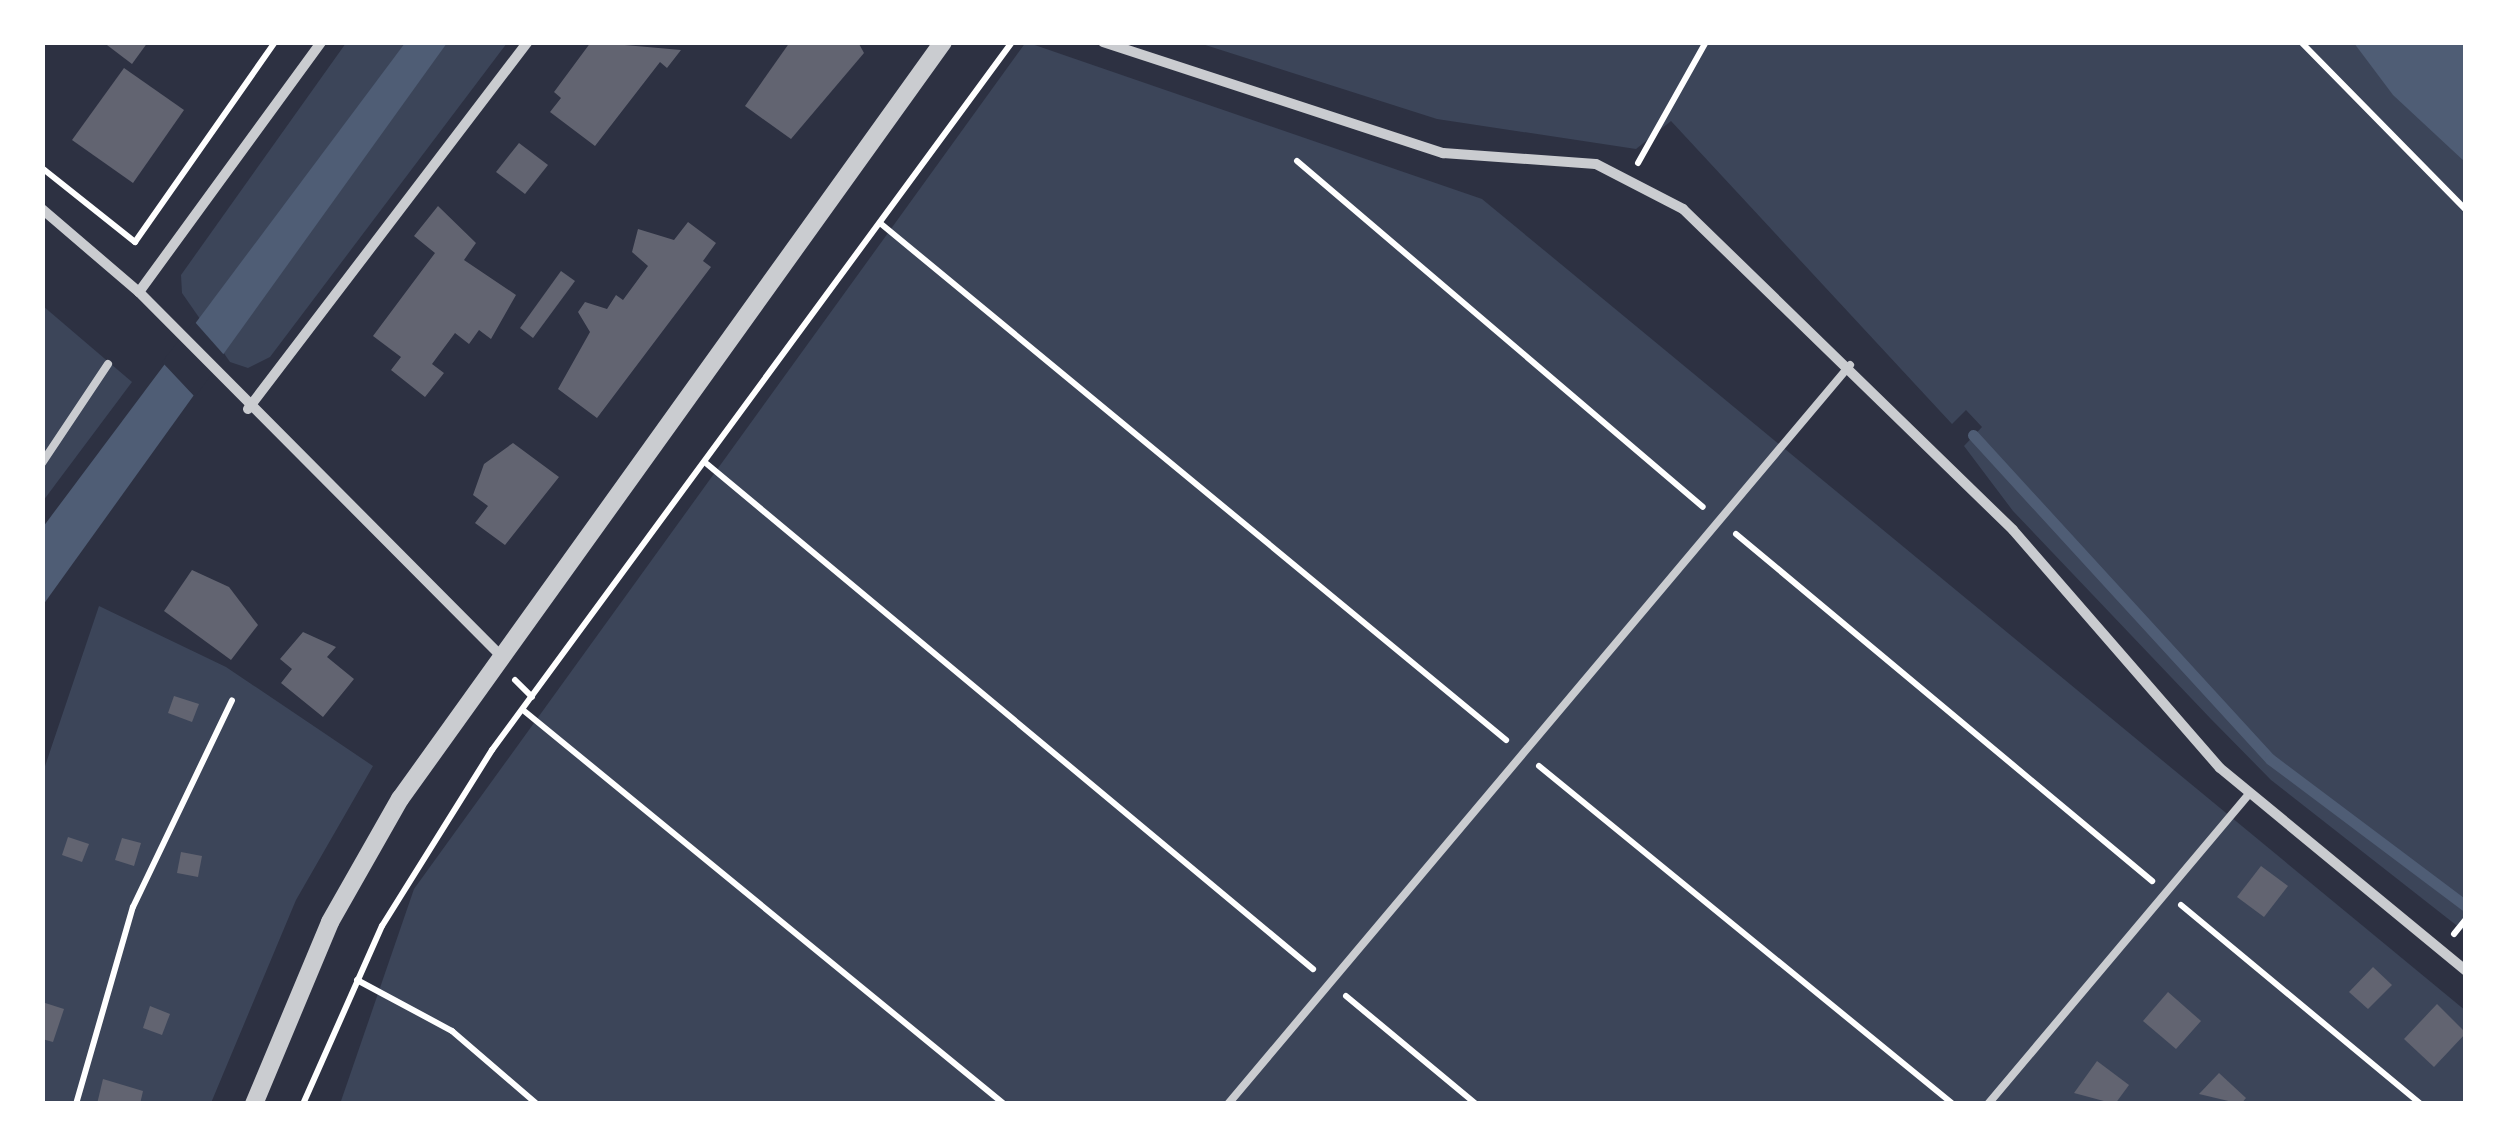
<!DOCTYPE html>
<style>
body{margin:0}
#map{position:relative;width:2508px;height:1146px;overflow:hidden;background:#2d3142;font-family:Arial,sans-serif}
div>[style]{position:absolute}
.green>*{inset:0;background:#3c4559}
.water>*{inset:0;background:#4f5d75}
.pier>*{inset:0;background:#2d3142}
.stream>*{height:11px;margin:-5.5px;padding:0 5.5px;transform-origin:5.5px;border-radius:5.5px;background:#4f5d75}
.building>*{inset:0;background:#626471}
.path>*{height:6px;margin:-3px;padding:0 3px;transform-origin:3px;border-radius:3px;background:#fff}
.service>*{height:8px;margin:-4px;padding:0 4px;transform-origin:4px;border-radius:4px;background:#caccd0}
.minor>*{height:10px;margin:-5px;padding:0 5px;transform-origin:5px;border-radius:5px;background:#caccd0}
.tertiary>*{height:18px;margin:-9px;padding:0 9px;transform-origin:9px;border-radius:9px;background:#caccd0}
span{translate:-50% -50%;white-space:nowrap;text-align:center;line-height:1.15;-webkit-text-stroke:8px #fff;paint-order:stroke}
.frame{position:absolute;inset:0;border:45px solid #fff;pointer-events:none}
</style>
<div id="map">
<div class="green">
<div style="clip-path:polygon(1026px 42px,1482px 199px,2466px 1011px,2465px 1104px,340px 1104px,414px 889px)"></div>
<div style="clip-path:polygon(346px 43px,507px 43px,270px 357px,248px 368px,230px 362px,182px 293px,181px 275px)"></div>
<div style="clip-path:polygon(1199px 43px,2465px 43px,2465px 932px,2271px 780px,2210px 718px,2013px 511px,1964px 446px,1982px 427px,1966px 410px,1952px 424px,1671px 121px,1636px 149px,1437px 119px)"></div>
<div style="clip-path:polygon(43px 306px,132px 382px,43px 501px)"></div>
<div style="clip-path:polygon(99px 606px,226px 667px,373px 766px,296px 900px,211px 1103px,43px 1103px,42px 775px)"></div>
</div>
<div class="water">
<div style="clip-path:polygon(405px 43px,447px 43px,43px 605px,43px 527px)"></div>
<div style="clip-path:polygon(2354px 43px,2465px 43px,2465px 162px,2393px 95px)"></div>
</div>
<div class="pier">
<div style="clip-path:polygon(194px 321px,225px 356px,195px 397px,162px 362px)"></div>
</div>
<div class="stream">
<div style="left:1973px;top:435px;width:440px;rotate:47.5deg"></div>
<div style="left:2270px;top:759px;width:245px;rotate:36.9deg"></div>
</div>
<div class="building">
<div style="clip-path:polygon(103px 42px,148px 42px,132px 64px)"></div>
<div style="clip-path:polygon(591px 42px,681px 50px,667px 68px,660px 62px,595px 146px,550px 112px,561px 98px,554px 92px)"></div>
<div style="clip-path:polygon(790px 42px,858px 42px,864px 53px,791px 139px,745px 106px)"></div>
<div style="clip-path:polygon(124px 68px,184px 110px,133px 183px,72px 140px)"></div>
<div style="clip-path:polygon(519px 143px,548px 165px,525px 194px,496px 172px)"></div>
<div style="clip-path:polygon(438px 206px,476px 243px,464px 260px,516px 295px,491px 339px,479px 330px,469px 344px,455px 333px,432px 364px,444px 373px,425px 397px,391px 370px,401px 357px,373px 336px,435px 253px,414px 236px)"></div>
<div style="clip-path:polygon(688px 222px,716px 243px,703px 261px,711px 267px,597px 418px,558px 389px,590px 332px,578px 312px,585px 302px,607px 309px,616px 295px,623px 300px,648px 266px,632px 252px,638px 229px,674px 240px)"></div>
<div style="clip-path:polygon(561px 271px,575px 281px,533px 338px,520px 328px)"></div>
<div style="clip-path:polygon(513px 443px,559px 477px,505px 545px,475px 523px,488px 506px,473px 495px,484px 464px)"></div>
<div style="clip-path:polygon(192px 570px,229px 587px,258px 625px,231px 660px,164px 611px)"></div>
<div style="clip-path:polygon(303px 632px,336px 647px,327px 657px,354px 679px,323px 717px,281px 683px,292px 669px,280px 659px)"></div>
<div style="clip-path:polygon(174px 696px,199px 704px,192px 722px,168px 713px)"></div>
<div style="clip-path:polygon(68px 837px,89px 844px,82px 862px,62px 855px)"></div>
<div style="clip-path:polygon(122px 838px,141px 843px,134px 866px,115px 860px)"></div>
<div style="clip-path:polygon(181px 852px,202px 856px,198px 877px,177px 873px)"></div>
<div style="clip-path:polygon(2261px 866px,2288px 886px,2264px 917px,2237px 897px)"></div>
<div style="clip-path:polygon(2373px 967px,2392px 985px,2368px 1009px,2349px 992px)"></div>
<div style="clip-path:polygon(2168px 992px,2201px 1021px,2176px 1049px,2143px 1021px)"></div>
<div style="clip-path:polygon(42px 1002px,64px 1009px,53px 1042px,42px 1039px)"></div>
<div style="clip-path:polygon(2437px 1004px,2466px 1033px,2434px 1067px,2404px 1039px)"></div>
<div style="clip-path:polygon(150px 1006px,170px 1014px,162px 1035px,143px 1028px)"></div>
<div style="clip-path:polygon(2097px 1061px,2129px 1085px,2115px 1104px,2074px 1093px)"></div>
<div style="clip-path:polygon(2219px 1073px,2246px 1098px,2241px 1104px,2199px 1094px)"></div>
<div style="clip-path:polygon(103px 1079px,143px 1091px,140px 1104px,97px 1104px)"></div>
</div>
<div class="path">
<div style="left:2301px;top:42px;width:235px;rotate:45.5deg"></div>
<div style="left:1297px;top:161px;width:533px;rotate:40.44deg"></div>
<div style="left:1638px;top:163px;width:139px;rotate:-60.7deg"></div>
<div style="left:42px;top:168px;width:119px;rotate:38.5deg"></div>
<div style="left:135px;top:242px;width:244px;rotate:-55deg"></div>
<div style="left:880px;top:223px;width:812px;rotate:39.55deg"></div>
<div style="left:707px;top:464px;width:789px;rotate:39.81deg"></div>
<div style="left:1736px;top:534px;width:542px;rotate:39.83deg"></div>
<div style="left:515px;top:680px;width:24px;rotate:45deg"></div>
<div style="left:523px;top:710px;width:622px;rotate:39.32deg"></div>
<div style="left:1539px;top:766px;width:534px;rotate:39.23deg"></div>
<div style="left:2181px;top:905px;width:312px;rotate:39.7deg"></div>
<div style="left:2454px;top:934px;width:19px;rotate:-51deg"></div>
<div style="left:357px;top:980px;width:108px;rotate:28.2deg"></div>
<div style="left:452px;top:1031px;width:112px;rotate:40.7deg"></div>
<div style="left:1346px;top:996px;width:169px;rotate:39.7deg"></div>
<div style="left:76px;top:1104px;width:205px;rotate:-73.9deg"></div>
<div style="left:133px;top:907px;width:229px;rotate:-64.4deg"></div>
<div style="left:303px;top:1104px;width:195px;rotate:-66.1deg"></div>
<div style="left:382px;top:926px;width:208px;rotate:-58deg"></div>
<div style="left:492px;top:750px;width:878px;rotate:-53.7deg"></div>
</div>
<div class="service">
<div style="left:42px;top:463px;width:119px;rotate:-56.3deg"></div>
<div style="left:1228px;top:1104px;width:966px;rotate:-49.91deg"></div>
<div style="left:1988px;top:1104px;width:407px;rotate:-49.9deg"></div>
</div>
<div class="minor">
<div style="left:1103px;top:42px;width:358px;rotate:18.1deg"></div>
<div style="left:1443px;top:153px;width:153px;rotate:4.1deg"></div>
<div style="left:1596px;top:164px;width:98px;rotate:27.3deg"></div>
<div style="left:1683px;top:209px;width:460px;rotate:44.2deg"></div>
<div style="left:2013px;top:530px;width:315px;rotate:49deg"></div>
<div style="left:2220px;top:768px;width:319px;rotate:39.5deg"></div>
<div style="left:42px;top:209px;width:128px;rotate:40.6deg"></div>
<div style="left:139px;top:292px;width:513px;rotate:45.16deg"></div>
<div style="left:139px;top:292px;width:309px;rotate:-53.9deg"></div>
<div style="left:248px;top:409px;width:462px;rotate:-52.7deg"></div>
</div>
<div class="tertiary">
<div style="left:254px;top:1104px;width:197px;rotate:-67.3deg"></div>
<div style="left:330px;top:922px;width:142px;rotate:-60.4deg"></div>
<div style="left:400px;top:799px;width:932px;rotate:-54.35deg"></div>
</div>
<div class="frame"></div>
</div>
